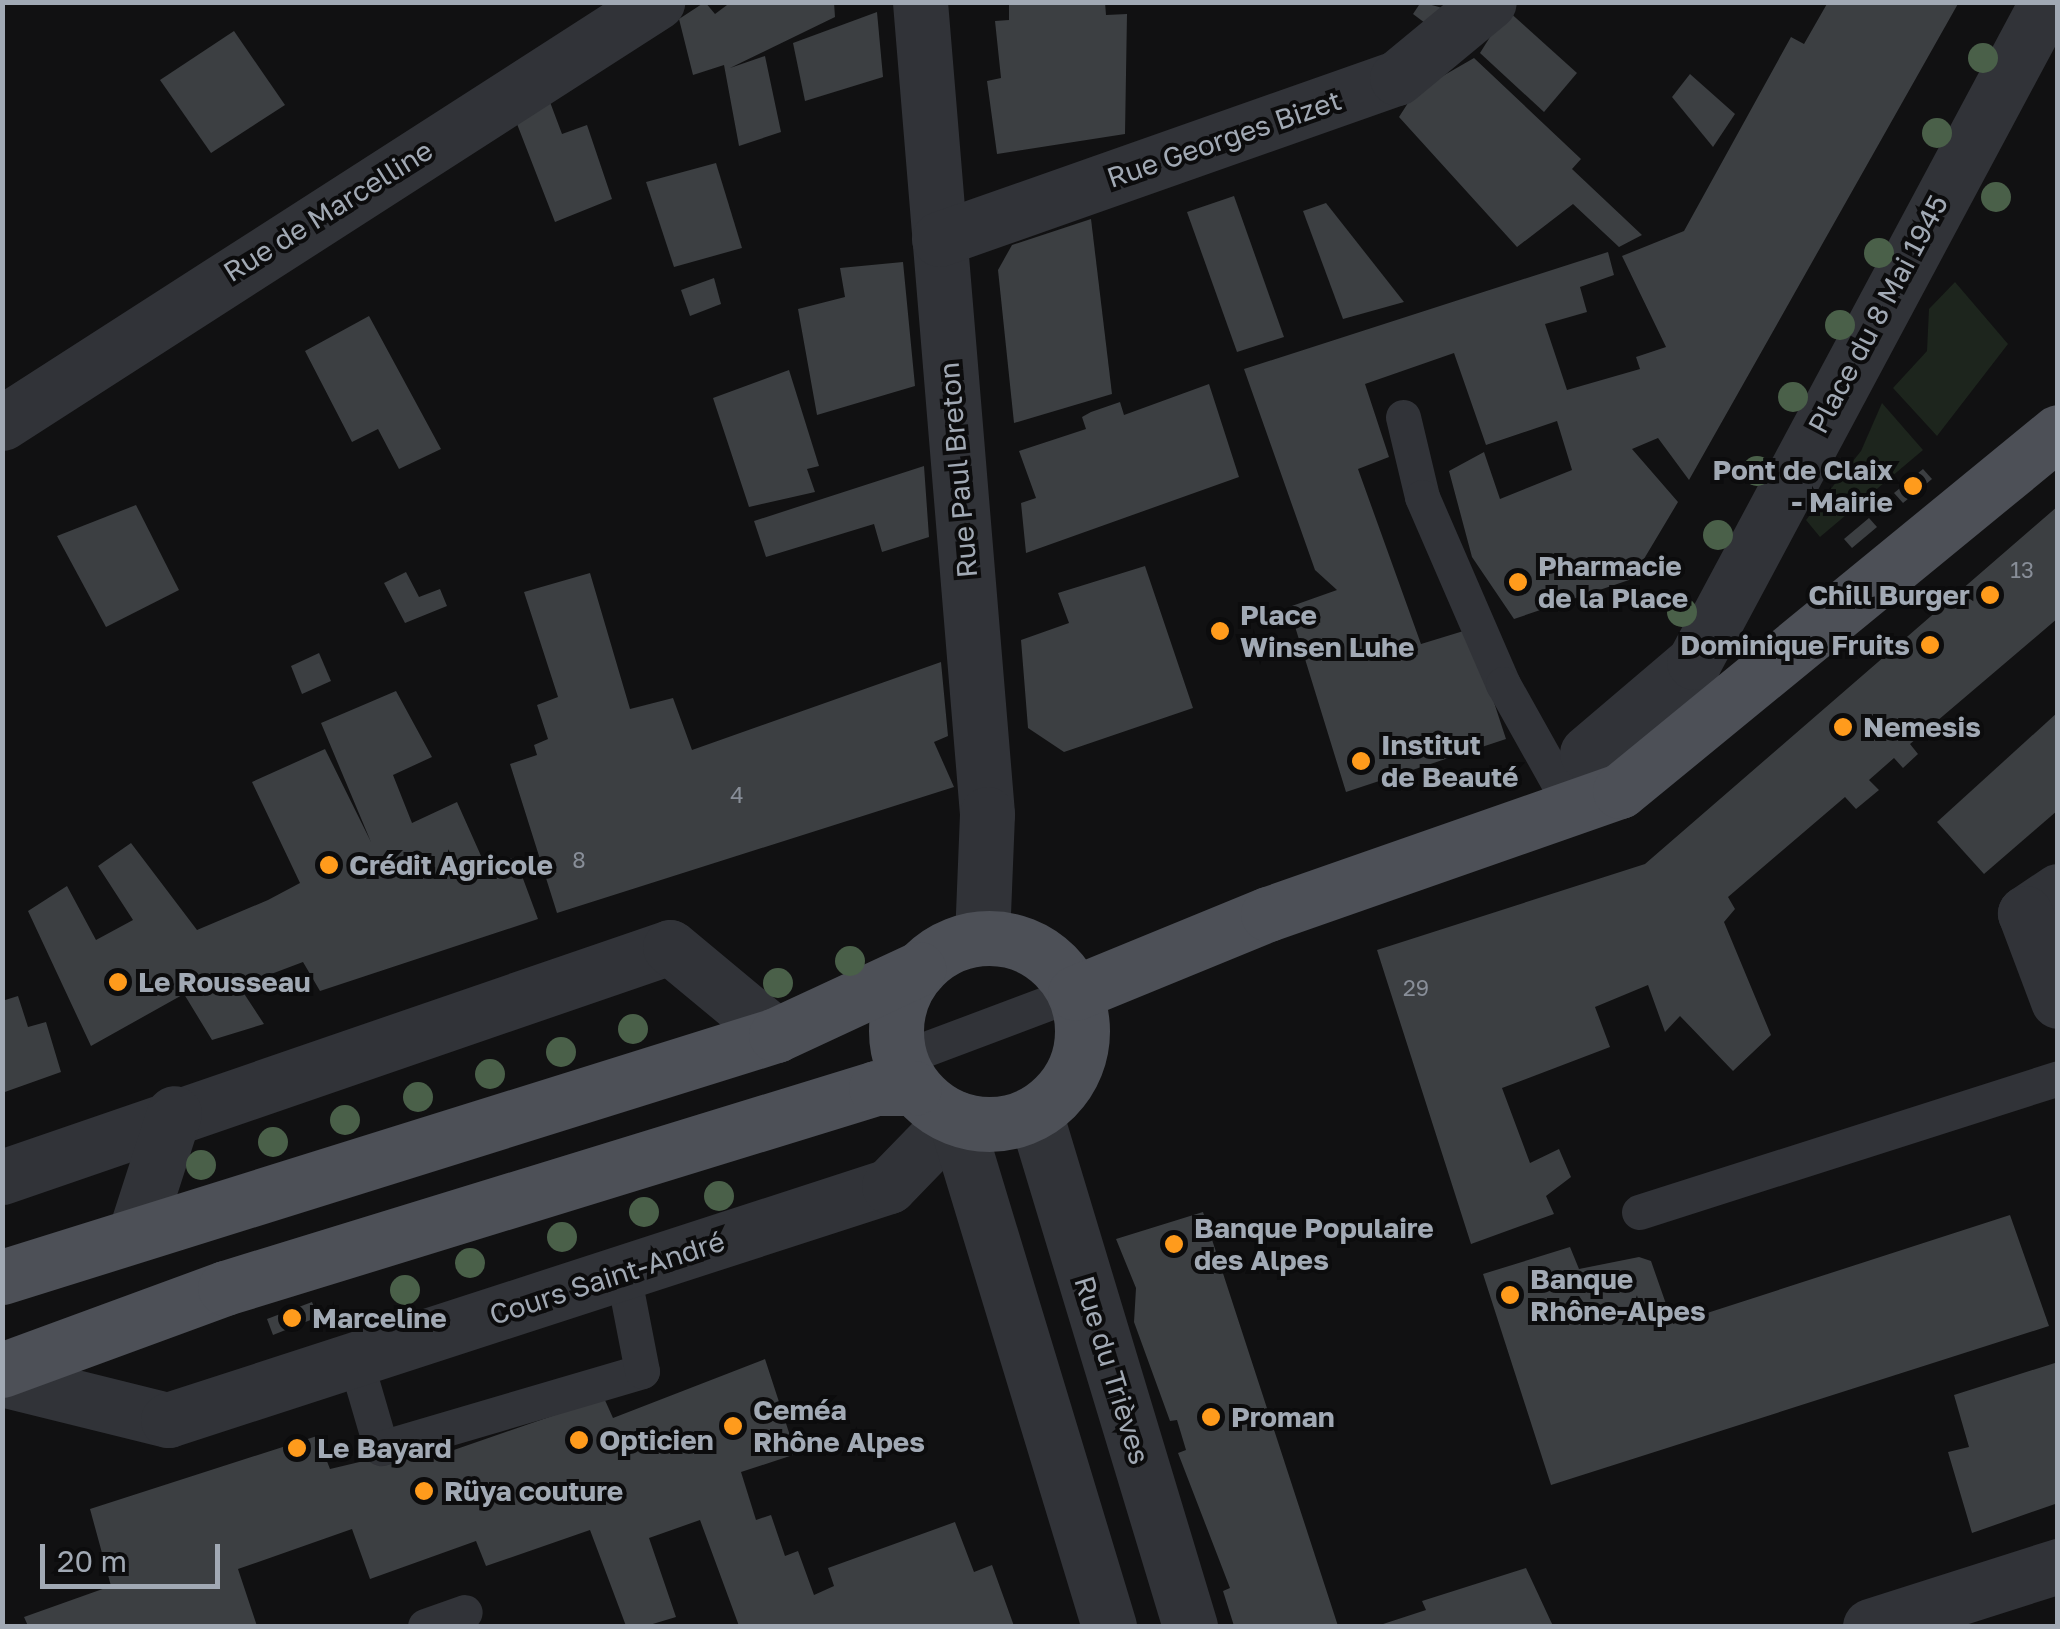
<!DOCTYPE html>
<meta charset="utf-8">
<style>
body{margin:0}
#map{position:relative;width:2060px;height:1629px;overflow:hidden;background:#111112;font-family:"Golos Text",sans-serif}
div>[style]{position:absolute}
.green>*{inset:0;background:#1d251d}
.building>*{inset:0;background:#3c3f42}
.lane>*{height:35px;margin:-17.5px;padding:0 17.5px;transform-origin:17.5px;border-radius:17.5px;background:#313338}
.street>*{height:55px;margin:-27.5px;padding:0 27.5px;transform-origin:27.5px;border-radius:27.5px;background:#313338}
.primary>*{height:55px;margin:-27.5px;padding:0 27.5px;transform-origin:27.5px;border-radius:27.5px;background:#4d5057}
.primary>.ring{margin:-27.5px;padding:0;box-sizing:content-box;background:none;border:55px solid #4d5057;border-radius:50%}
.trees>*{width:30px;height:30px;margin:-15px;border-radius:50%;background:#4a6049}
.dots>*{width:28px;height:28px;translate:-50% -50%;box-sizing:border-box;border:5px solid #0c0c0d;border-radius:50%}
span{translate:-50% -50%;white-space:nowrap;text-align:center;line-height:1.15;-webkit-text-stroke:8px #0c0c0d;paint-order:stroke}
.number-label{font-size:22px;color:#888e98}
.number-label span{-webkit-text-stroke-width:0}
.street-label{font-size:28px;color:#a1a9b4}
.poi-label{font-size:28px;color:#a1a9b4;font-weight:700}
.right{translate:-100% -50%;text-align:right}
.left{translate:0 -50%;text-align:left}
.frame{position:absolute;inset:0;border:5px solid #a1a9b4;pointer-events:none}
.scale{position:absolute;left:40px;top:1544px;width:180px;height:45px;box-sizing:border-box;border:5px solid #a1a9b4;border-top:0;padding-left:12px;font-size:30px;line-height:35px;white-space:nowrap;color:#a1a9b4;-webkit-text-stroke:8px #0c0c0d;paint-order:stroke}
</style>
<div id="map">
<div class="green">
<div style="clip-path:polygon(1955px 282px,2008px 344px,1937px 436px,1893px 388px,1927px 351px,1929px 309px)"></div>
<div style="clip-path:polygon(1882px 403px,1923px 450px,1820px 537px,1806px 520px,1861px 451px)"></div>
</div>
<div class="building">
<div style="clip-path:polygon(705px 2px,715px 14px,731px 2px,834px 2px,835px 17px,730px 68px,765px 56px,781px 132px,739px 146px,724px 65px,693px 75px,679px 19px)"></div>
<div style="clip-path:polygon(1009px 2px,1105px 2px,1106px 15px,1127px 14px,1125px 134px,997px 154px,987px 81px,1001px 78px,995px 21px,1009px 20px)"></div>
<div style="clip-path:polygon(1421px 2px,1446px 9px,1433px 29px,1413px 14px)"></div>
<div style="clip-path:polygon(1828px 2px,1959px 2px,1689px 480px,1658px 438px,1632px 449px,1678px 502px,1632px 579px,1514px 619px,1472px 557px,1449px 471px,1484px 452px,1500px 499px,1572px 470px,1557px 421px,1486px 445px,1454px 353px,1365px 384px,1389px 457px,1358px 469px,1421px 644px,1470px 629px,1506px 739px,1346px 792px,1289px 607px,1337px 590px,1315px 570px,1244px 369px,1608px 252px,1614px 275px,1580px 287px,1587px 312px,1545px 324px,1567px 390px,1640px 369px,1636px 357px,1666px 347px,1622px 256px,1684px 231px,1791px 37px,1804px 44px)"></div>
<div style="clip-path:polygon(1507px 10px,1577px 73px,1544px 112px,1480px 53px)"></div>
<div style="clip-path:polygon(877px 12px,883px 77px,805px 101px,793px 43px)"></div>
<div style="clip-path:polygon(234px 31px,285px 105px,211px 153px,160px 80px)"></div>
<div style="clip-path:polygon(1474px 58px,1581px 159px,1572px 169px,1642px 235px,1619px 247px,1573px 204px,1517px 247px,1399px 117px,1415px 92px)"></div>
<div style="clip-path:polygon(1690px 74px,1735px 114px,1713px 147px,1672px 97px)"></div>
<div style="clip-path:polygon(550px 102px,562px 134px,587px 125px,612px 199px,555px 222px,517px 124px)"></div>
<div style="clip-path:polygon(716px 163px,742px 248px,674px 267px,646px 182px)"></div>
<div style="clip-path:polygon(1234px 196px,1284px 337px,1237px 352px,1187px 212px)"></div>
<div style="clip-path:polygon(1326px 203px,1404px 302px,1343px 319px,1303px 211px)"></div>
<div style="clip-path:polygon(1091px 219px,1112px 394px,1014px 423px,998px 270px,1012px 245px)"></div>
<div style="clip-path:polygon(903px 262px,915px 386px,817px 415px,798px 309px,845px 297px,840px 268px)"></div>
<div style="clip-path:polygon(714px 278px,721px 304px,690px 316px,681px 290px)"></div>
<div style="clip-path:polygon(369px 316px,441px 449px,399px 469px,378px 429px,352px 442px,305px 351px)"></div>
<div style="clip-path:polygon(789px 370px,819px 466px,807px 469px,815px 492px,749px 507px,713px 398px)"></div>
<div style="clip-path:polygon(1209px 384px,1239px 477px,1026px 553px,1021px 503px,1036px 498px,1019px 451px,1086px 429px,1082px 417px,1091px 412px,1120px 402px,1124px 415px)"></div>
<div style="clip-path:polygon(924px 466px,929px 537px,882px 552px,874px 524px,766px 557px,754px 521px)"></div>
<div style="clip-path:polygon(1923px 469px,1932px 479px,1903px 503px,1894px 493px)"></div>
<div style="clip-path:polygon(136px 505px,179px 590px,106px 627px,57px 536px)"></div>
<div style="clip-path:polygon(2058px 506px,2058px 618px,1910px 744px,1918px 754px,1903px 768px,1894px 758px,1869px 780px,1879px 790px,1856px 809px,1845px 797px,1728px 897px,1735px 909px,1724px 922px,1771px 1035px,1733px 1071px,1680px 1016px,1665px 1032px,1648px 985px,1595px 1007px,1610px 1047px,1502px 1088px,1530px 1163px,1559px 1149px,1571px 1177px,1546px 1196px,1554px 1214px,1471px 1244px,1377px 950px,1645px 864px)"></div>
<div style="clip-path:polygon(1869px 518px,1877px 527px,1852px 548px,1844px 539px)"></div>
<div style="clip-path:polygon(1145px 566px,1193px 708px,1064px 752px,1028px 728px,1021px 640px,1069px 623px,1058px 593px)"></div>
<div style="clip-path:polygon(406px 572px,419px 597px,440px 589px,447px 606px,405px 623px,384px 583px)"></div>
<div style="clip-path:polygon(590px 573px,630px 709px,673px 698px,692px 750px,941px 662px,948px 736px,934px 742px,954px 787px,557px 913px,510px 764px,537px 755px,534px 745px,548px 739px,537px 705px,558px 697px,524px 592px)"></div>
<div style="clip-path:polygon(319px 653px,331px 681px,302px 694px,291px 666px)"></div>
<div style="clip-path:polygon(396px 691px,432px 757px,393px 775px,412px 823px,457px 802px,486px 867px,515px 857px,538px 919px,320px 991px,303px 962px,239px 986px,264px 1024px,212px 1040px,184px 994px,91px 1046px,28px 911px,67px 886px,96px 940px,133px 920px,98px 866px,131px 843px,197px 930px,268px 900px,300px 883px,252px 782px,325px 749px,371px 842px,321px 723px)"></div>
<div style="clip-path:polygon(2058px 712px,2058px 810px,1984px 874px,1937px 822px)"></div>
<div style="clip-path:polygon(18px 996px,28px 1027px,46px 1022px,61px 1072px,2px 1093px,2px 1001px)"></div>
<div style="clip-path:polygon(1203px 1212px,1338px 1626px,1234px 1626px,1223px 1591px,1230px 1588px,1178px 1453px,1186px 1450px,1177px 1420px,1170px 1421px,1134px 1322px,1136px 1288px,1116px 1239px)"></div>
<div style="clip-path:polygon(2010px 1215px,2049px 1326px,1551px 1485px,1483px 1274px,1570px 1247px,1579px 1269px,1639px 1257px,1651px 1261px,1673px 1324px)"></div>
<div style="clip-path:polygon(312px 1302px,318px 1317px,273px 1335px,267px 1319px)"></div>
<div style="clip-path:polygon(765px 1359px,796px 1454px,741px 1472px,756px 1520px,771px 1515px,785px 1556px,798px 1551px,814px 1595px,834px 1586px,828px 1568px,955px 1522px,974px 1572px,992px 1565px,1014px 1626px,739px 1626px,700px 1520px,649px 1538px,676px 1617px,646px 1626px,626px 1626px,590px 1530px,486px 1566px,476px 1541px,370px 1579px,352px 1529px,238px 1569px,257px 1626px,28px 1626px,24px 1617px,111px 1586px,90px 1509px,317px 1436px,330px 1469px,444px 1442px,448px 1452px,604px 1398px,613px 1418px)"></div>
<div style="clip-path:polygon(2058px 1362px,2058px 1503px,1972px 1533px,1948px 1452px,1969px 1447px,1954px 1395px)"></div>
<div style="clip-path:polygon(1526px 1568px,1553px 1626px,1377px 1626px,1426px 1610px,1422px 1601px)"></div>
</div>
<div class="lane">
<div style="left:1403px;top:417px;width:82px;rotate:76.6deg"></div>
<div style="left:1422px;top:497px;width:204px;rotate:66.6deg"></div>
<div style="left:1503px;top:684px;width:148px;rotate:60.8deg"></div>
<div style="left:899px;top:1059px;width:188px;rotate:-20.6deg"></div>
<div style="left:1639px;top:1212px;width:440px;rotate:-17.7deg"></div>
<div style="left:355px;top:1359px;width:93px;rotate:73.7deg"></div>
<div style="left:381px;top:1448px;width:272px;rotate:-16.4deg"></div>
<div style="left:642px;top:1371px;width:100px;rotate:-101deg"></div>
<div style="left:425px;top:1626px;width:42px;rotate:-19.3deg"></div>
</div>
<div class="street">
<div style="left:920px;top:2px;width:815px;rotate:85.28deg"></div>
<div style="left:987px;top:814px;width:122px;rotate:92.3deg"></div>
<div style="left:939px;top:239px;width:485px;rotate:-19.4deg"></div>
<div style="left:1397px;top:78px;width:119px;rotate:-39.6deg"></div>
<div style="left:2px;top:423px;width:779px;rotate:-32.73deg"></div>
<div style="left:1587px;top:753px;width:140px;rotate:-40.4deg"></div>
<div style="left:1694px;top:662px;width:748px;rotate:-61.86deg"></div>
<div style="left:2058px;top:891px;width:40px;rotate:146deg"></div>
<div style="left:2025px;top:913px;width:94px;rotate:69.4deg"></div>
<div style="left:1035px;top:1113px;width:536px;rotate:73.19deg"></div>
<div style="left:2px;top:1177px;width:706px;rotate:-19deg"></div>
<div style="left:670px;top:947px;width:138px;rotate:39.7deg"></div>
<div style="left:135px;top:1234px;width:127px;rotate:-72.1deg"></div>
<div style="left:2px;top:1379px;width:171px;rotate:13.9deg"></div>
<div style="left:168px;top:1420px;width:758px;rotate:-17.98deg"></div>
<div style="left:889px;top:1186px;width:95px;rotate:-45.9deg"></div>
<div style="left:955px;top:1118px;width:531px;rotate:73.14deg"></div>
<div style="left:1870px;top:1626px;width:197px;rotate:-17.7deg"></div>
</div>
<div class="primary">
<div class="ring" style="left:896px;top:938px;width:131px;height:131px"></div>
<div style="left:1075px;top:993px;width:209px;rotate:-22.3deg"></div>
<div style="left:1268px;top:914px;width:373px;rotate:-19.3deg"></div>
<div style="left:1620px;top:791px;width:566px;rotate:-39.34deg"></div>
<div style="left:2px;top:1277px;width:811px;rotate:-17.36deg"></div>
<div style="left:776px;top:1035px;width:157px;rotate:-24.9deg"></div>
<div style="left:2px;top:1370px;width:238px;rotate:-20.2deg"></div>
<div style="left:225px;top:1288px;width:681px;rotate:-17.08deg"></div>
<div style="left:876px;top:1088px;width:38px"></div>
</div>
<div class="trees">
<div style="left:1983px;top:58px"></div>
<div style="left:1937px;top:133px"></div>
<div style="left:1996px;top:197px"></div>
<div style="left:1879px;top:253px"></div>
<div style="left:1840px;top:325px"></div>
<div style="left:1793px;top:397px"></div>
<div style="left:1757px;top:471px"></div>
<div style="left:1718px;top:535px"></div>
<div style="left:1682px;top:612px"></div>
<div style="left:850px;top:961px"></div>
<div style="left:778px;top:983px"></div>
<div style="left:633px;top:1029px"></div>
<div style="left:561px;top:1052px"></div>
<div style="left:490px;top:1074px"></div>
<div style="left:418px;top:1097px"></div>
<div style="left:345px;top:1120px"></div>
<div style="left:273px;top:1142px"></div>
<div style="left:201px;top:1165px"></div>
<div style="left:719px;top:1196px"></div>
<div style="left:644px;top:1212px"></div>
<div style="left:562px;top:1237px"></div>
<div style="left:470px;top:1263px"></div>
<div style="left:405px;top:1290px"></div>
</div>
<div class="dots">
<div style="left:1913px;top:486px;background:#ff9b1c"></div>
<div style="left:1518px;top:582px;background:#ff9b1c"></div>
<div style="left:1990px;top:595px;background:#ff9b1c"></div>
<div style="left:1220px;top:631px;background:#ff9b1c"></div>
<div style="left:1930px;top:645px;background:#ff9b1c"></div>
<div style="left:1843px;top:727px;background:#ff9b1c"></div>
<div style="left:1361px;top:761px;background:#ff9b1c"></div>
<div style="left:329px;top:865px;background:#ff9b1c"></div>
<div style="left:118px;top:982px;background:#ff9b1c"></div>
<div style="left:1174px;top:1244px;background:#ff9b1c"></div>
<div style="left:1510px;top:1295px;background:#ff9b1c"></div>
<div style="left:292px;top:1318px;background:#ff9b1c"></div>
<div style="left:1211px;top:1417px;background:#ff9b1c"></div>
<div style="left:733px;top:1426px;background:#ff9b1c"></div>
<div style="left:579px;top:1440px;background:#ff9b1c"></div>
<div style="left:297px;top:1448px;background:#ff9b1c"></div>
<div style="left:424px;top:1491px;background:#ff9b1c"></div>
</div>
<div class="number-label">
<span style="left:2022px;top:570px">13</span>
<span style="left:737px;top:795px">4</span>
<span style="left:579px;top:860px">8</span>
<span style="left:1416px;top:988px">29</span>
</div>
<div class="street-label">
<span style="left:1224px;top:139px;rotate:-19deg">Rue Georges Bizet</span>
<span style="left:328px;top:211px;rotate:-32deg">Rue de Marcelline</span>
<span style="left:1878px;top:314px;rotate:-62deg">Place du 8 Mai 1945</span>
<span style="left:958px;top:470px;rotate:-95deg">Rue Paul Breton</span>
<span style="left:607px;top:1278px;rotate:-18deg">Cours Saint-André</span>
<span style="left:1112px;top:1370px;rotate:73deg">Rue du Trièves</span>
</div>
<div class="poi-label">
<span class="right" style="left:1893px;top:486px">Pont de Claix<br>- Mairie</span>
<span class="left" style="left:1538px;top:582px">Pharmacie<br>de la Place</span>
<span class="right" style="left:1970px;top:595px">Chill Burger</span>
<span class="left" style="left:1240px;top:631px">Place<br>Winsen Luhe</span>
<span class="right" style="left:1910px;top:645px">Dominique Fruits</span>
<span class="left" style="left:1863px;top:727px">Nemesis</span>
<span class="left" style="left:1381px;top:761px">Institut<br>de Beauté</span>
<span class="left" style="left:349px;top:865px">Crédit Agricole</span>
<span class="left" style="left:138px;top:982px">Le Rousseau</span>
<span class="left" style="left:1194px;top:1244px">Banque Populaire<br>des Alpes</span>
<span class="left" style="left:1530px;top:1295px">Banque<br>Rhône-Alpes</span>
<span class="left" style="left:312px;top:1318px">Marceline</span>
<span class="left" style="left:753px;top:1426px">Ceméa<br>Rhône Alpes</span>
<span class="left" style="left:1231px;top:1417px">Proman</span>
<span class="left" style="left:599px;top:1440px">Opticien</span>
<span class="left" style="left:317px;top:1448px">Le Bayard</span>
<span class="left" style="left:444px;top:1491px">Rüya couture</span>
</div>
<div class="frame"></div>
<div class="scale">20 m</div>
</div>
